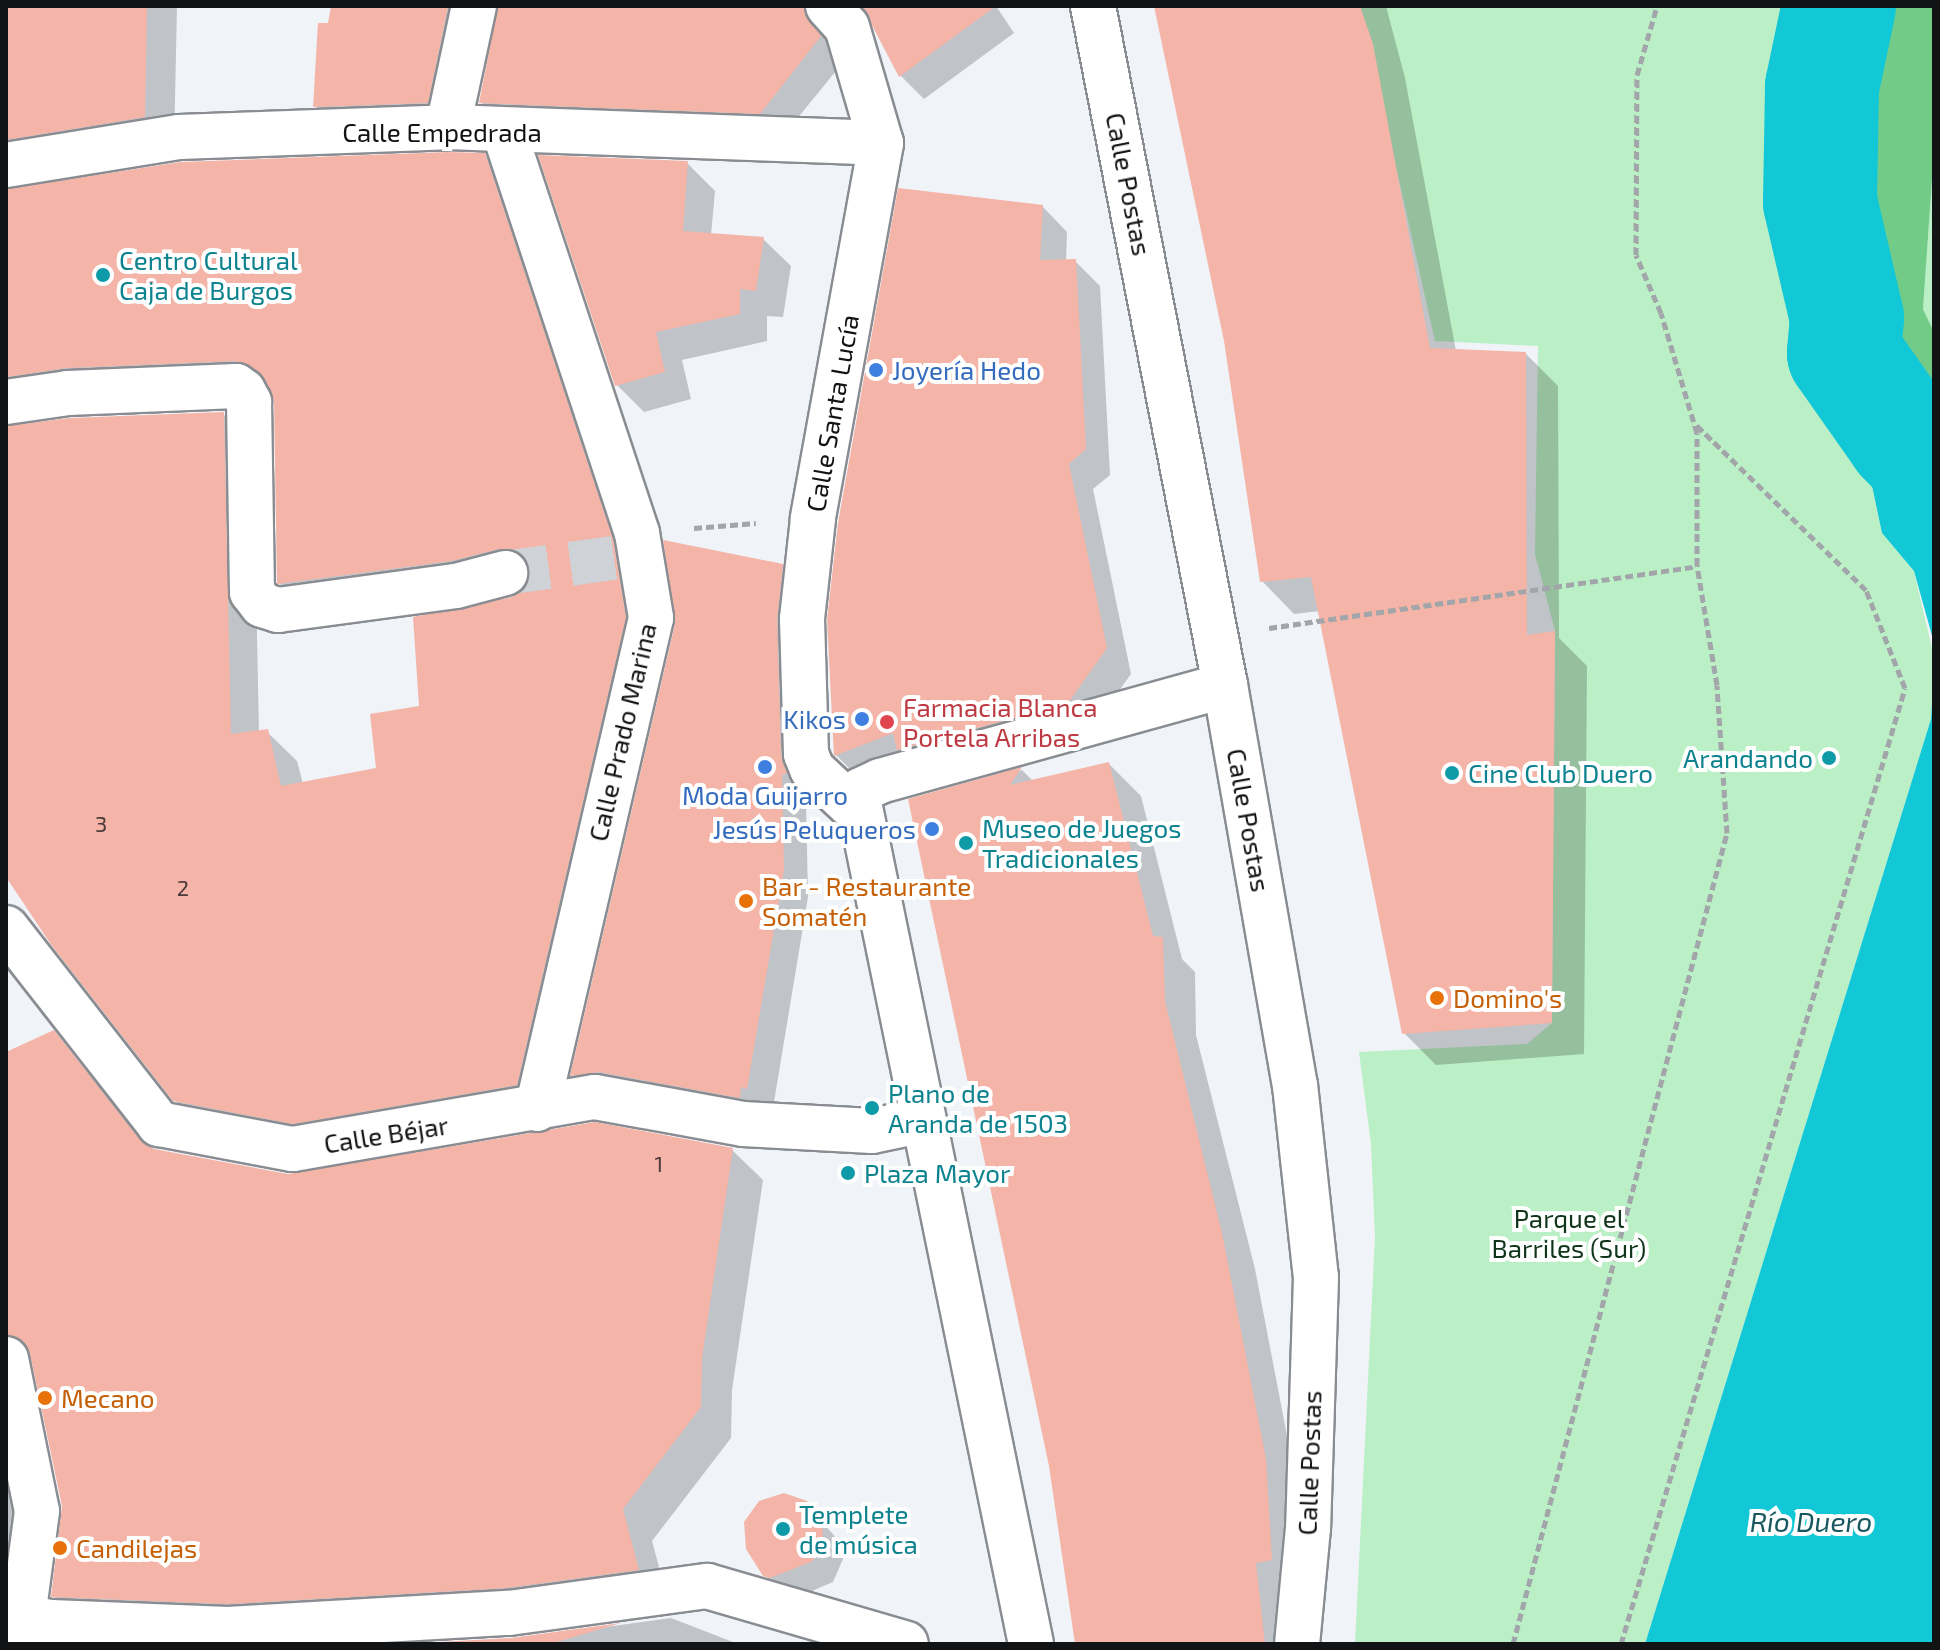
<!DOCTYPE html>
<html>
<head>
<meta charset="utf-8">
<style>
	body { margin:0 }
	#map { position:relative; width:1940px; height:1650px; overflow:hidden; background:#f0f4f9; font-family:"Exo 2",sans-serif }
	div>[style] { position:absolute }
	.green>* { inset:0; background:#bbefc5 }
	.forest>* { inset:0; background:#73cb88 }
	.water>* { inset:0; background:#12c8d7 }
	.shadow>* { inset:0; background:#0003 }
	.river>* { height:114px; margin:-57px; padding:0 57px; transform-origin:57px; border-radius:57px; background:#12c8d7 }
	.building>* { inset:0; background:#f4b4a7 }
	.pedestrian-tunnel>* { height:44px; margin-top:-22px; transform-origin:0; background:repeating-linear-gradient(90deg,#cfd2d7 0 44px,transparent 0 66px) }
	.path>* { height:5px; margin-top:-2.5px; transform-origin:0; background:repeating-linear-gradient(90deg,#a2a5a9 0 8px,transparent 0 12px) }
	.roads { filter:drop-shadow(2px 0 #898d92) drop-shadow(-2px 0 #898d92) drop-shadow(0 2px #898d92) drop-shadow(0 -2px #898d92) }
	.pedestrian>* { height:44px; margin:-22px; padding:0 22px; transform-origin:22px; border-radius:22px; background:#fff }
	.tertiary>* { height:44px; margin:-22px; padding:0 22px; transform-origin:22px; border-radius:22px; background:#fff }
	.dots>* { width:22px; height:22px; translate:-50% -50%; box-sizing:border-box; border:4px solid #fff; border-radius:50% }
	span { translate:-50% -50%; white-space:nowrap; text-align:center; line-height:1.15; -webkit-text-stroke:8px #fff; paint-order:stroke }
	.number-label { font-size:22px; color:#4a3b3a }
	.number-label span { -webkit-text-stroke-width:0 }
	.street-label { font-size:26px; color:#121315 }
	.culture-label { font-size:26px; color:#0d838f }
	.left { translate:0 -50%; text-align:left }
	.right { translate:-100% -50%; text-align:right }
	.shop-label { font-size:26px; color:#366cbe }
	.health-label { font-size:26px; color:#be3a42 }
	.food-label { font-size:26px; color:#c56008 }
	.park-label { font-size:26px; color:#10351b }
	.water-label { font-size:28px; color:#18585f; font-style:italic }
	.frame { position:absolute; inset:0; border:8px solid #121315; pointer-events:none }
</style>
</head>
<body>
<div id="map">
	<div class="green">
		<i style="clip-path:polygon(1360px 6px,1839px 6px,1828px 62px,1822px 152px,1828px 237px,1844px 353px,1882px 533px,1914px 571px,1934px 657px,1931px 719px,1645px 1644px,1355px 1644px,1375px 1237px,1371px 1144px,1359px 1052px,1527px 1044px,1552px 1023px,1555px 631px,1535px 554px,1538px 346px,1435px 341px)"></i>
		<i style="clip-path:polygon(1934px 151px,1934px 332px,1923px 309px)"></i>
	</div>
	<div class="forest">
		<i style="clip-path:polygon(1839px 6px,1934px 6px,1934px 151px,1923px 309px,1934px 332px,1934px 450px,1874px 359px,1844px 353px,1847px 318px,1820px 202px,1822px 87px)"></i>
	</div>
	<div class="water">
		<i style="clip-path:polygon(1844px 353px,1874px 359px,1934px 450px,1934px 643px,1914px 571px,1882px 533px)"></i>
		<i style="clip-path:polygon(1934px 668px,1934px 1644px,1645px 1644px,1931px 719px)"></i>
	</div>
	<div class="shadow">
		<i style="clip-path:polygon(evenodd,6px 6px,177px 6px,174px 146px,12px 186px,13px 191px,484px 155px,514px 185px,642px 570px,546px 1114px,324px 1152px,205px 1130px,174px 1100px,6px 877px,6px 6px,266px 390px,276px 401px,279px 583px,309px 612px,482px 590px,534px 577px,421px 707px,378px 770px,303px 784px,297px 761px,267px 732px,259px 732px,253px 443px,223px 414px,13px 428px,12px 422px,266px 390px)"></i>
		<i style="clip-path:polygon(334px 6px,489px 6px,451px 125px,338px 130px,315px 106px)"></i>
		<i style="clip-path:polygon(499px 6px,844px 6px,844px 61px,783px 136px,504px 126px,481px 102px)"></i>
		<i style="clip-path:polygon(852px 6px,996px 6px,1014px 33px,924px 99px,901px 76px,868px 11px)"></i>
		<i style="clip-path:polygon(1157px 6px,1386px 6px,1405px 78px,1456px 351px,1526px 354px,1558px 386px,1559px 638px,1587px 666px,1584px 1054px,1436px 1065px,1404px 1033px,1320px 611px,1294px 614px,1262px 581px,1226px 341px)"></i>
		<i style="clip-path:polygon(687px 163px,715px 191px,711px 235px,763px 239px,791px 266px,783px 317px,767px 316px,767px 341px,682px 360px,691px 399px,644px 412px,616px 384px)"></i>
		<i style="clip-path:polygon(1042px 206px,1067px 232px,1066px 261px,1075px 261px,1100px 286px,1110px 475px,1093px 489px,1131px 674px,1093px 727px,860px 779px,835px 754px)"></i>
		<i style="clip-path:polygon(782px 566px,808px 592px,806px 782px,811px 799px,806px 801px,808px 897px,772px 1114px,598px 1101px,573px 1075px)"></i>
		<i style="clip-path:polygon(1109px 764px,1141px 796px,1182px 959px,1195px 972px,1196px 1035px,1255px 1269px,1298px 1493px,1294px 1644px,1095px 1644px,1051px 1465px,910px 801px,1022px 770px,1033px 781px)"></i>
		<i style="clip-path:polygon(53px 1032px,152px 1149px,288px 1176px,732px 1150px,763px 1180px,732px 1390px,731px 1438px,652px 1541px,668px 1600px,84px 1626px,53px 1596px,64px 1506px,34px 1364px,19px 1371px,40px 1556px,6px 1571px,6px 1054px)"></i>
		<i style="clip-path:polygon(806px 1503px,843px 1546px,843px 1559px,833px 1582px,793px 1599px,765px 1575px,745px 1535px,746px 1523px)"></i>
		<i style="clip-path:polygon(671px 1618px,738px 1644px,440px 1644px,511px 1640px)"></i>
	</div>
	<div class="river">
		<i style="left:1839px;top:6px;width:83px;rotate:101.9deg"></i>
		<i style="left:1822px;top:87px;width:115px;rotate:91deg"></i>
		<i style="left:1820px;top:202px;width:119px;rotate:76.9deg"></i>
		<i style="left:1847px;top:318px;width:35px;rotate:95deg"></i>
		<i style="left:1844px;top:353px;width:103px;rotate:54.9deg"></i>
		<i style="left:1903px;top:437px;width:45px;rotate:45.9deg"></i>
	</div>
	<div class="building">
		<i style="clip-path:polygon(6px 6px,147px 6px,145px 117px,6px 140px)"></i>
		<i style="clip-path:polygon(331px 6px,448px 6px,428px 103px,313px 107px,318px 23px,328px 23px)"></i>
		<i style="clip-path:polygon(498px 6px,804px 6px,821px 36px,760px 114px,479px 103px)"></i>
		<i style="clip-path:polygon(862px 6px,996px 6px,899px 77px)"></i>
		<i style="clip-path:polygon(1154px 6px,1360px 6px,1373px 44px,1430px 348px,1526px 352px,1527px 635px,1555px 631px,1552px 1023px,1402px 1034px,1311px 577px,1260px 582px,1224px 341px)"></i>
		<i style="clip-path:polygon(448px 152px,485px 153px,613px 539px,626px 617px,517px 1085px,293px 1124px,173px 1101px,52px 946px,6px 877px,6px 426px,70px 418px,224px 412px,231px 734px,268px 729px,281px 786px,376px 768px,370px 714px,419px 706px,413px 617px,512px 597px,529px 580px,529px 567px,522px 555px,499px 549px,451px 561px,277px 584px,274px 402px,258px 371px,235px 361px,67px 368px,6px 377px,6px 189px,181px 162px)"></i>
		<i style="clip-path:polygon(538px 155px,688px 161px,683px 231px,764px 237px,756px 291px,740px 289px,740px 314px,656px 332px,665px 372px,615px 386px)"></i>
		<i style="clip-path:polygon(898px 188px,1043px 205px,1040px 260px,1076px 259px,1086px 449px,1069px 464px,1107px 648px,1068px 703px,897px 750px,893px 733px,834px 756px,827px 620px,838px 523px)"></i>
		<i style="clip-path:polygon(663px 540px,783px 564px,777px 620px,781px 755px,787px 773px,782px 775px,784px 870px,747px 1089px,741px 1087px,740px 1098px,599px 1072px,570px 1076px,675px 624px)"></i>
		<i style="clip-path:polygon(1109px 762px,1153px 936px,1163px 937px,1165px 1001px,1222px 1233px,1266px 1459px,1272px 1560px,1256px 1563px,1265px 1644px,1075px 1644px,1049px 1466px,908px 799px,1022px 767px,1010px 785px)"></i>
		<i style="clip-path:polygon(54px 1030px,140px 1140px,154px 1149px,288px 1174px,595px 1122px,733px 1148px,702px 1358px,701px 1407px,623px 1509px,639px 1570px,507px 1588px,228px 1604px,51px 1597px,62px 1506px,30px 1354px,24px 1342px,6px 1335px,6px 1052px)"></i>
		<i style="clip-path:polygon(784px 1493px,807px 1501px,822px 1523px,823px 1537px,813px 1561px,770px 1578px,763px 1576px,746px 1549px,744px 1522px,759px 1501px)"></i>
		<i style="clip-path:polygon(621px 1623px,550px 1644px,404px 1644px,511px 1638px)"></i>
	</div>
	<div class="pedestrian-tunnel">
		<i style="left:505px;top:573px;width:116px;rotate:-7.9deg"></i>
	</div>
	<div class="path">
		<i style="left:694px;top:528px;width:62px;rotate:-4.6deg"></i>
		<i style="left:1269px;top:628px;width:432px;rotate:-8.2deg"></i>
		<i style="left:1513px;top:1644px;width:839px;rotate:-75.22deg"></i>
		<i style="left:1727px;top:833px;width:148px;rotate:-93.9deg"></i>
		<i style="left:1717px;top:685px;width:121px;rotate:-99.5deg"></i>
		<i style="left:1697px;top:566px;width:133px;rotate:-90deg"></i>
		<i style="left:1697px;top:433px;width:125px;rotate:-106.7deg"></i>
		<i style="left:1661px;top:313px;width:63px;rotate:-113.3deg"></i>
		<i style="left:1636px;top:255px;width:180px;rotate:-89.7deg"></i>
		<i style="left:1637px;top:75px;width:72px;rotate:-73.8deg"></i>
		<i style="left:1621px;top:1644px;width:997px;rotate:-73.45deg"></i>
		<i style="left:1905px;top:688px;width:105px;rotate:-111.7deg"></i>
		<i style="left:1866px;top:590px;width:240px;rotate:-135.8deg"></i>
	</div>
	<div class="roads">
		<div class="pedestrian">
			<i style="left:828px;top:6px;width:28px;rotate:48deg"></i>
			<i style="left:847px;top:27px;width:121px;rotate:73.7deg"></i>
			<i style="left:881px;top:143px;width:382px;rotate:100.3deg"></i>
			<i style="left:813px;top:519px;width:101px;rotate:96.3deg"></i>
			<i style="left:802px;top:619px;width:135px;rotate:88.3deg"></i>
			<i style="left:806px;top:754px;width:16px;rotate:68deg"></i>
			<i style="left:812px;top:769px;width:64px;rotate:43.1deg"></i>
			<i style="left:448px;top:127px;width:124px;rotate:-77.9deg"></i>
			<i style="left:504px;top:131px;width:423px;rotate:71.7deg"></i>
			<i style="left:637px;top:533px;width:86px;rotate:80.6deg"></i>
			<i style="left:651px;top:618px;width:504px;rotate:103.07deg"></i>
			<i style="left:6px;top:165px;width:175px;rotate:-9.2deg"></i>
			<i style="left:179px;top:137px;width:269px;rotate:-2.1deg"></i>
			<i style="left:448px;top:127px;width:433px;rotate:2.1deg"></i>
			<i style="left:6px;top:402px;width:63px;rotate:-8.3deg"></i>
			<i style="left:68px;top:393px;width:168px;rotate:-2.4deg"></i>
			<i style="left:236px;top:386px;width:9px;rotate:36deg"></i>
			<i style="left:243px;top:391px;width:13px;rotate:61deg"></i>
			<i style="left:249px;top:402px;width:190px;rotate:89.1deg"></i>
			<i style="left:252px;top:592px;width:16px;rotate:52deg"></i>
			<i style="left:262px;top:605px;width:17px;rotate:17deg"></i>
			<i style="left:278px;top:610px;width:180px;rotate:-7.7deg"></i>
			<i style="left:456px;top:586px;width:51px;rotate:-14.9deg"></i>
			<i style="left:6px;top:928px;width:249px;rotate:52deg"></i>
			<i style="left:159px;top:1124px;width:136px;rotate:10.6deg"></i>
			<i style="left:293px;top:1149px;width:306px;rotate:-9.8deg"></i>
			<i style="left:595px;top:1097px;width:150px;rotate:10.3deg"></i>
			<i style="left:743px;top:1124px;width:129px;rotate:3.1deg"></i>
			<i style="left:872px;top:1131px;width:49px;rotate:-11.8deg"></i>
			<i style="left:6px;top:1359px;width:155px;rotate:78.5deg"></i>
			<i style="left:37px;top:1511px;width:108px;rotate:97.5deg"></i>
			<i style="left:23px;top:1618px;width:28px;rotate:71deg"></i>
			<i style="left:6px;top:1614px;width:46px;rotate:10.1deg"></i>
			<i style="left:51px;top:1622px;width:177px;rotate:2.3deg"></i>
			<i style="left:228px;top:1629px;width:281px;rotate:-3.3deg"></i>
			<i style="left:509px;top:1613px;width:200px;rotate:-7.8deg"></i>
			<i style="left:707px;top:1586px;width:207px;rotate:16.2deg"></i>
			<i style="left:1031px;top:1644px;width:859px;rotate:-101.55deg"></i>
			<i style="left:859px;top:802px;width:12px;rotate:-81deg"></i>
			<i style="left:861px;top:790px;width:21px;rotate:-25deg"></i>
			<i style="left:880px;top:781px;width:358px;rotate:-15.5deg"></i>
		</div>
		<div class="tertiary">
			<i style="left:1093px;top:6px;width:692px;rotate:79deg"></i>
			<i style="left:1225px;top:685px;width:406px;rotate:80.1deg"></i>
			<i style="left:1295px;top:1085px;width:193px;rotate:83.8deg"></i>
			<i style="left:1316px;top:1277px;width:251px;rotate:91.8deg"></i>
			<i style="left:1308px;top:1528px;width:117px;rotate:95.4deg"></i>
		</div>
	</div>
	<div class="dots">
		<i style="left:103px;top:275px;background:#0f9aa8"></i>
		<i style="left:876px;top:370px;background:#3f7fe0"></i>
		<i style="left:862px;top:719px;background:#3f7fe0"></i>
		<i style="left:887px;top:722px;background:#e0444e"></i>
		<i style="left:1829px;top:758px;background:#0f9aa8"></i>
		<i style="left:765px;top:767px;background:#3f7fe0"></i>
		<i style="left:1452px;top:773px;background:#0f9aa8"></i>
		<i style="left:932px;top:829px;background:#3f7fe0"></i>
		<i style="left:966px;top:843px;background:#0f9aa8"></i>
		<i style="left:746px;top:901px;background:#e8710a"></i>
		<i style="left:1437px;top:998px;background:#e8710a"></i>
		<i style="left:872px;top:1108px;background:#0f9aa8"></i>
		<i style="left:848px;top:1173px;background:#0f9aa8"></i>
		<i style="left:45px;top:1398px;background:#e8710a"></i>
		<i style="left:783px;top:1529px;background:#0f9aa8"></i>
		<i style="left:60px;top:1548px;background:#e8710a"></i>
	</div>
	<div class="number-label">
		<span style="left:101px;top:824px">3</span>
		<span style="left:183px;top:888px">2</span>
		<span style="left:659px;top:1164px">1</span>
	</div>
	<div class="street-label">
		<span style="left:442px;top:132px">Calle Empedrada</span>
		<span style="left:1129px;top:184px;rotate:79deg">Calle Postas</span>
		<span style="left:832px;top:413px;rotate:-80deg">Calle Santa Lucía</span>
		<span style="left:622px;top:732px;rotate:-77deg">Calle Prado Marina</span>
		<span style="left:1249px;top:820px;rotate:80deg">Calle Postas</span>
		<span style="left:386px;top:1134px;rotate:-9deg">Calle Béjar</span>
		<span style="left:1309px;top:1463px;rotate:-88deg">Calle Postas</span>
	</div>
	<div class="culture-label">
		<span class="left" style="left:119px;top:275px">Centro Cultural<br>Caja de Burgos</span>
		<span class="right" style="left:1813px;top:758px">Arandando</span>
		<span class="left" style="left:1468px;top:773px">Cine Club Duero</span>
		<span class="left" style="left:982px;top:843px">Museo de Juegos<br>Tradicionales</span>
		<span class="left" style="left:888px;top:1108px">Plano de<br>Aranda de 1503</span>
		<span class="left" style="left:864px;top:1173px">Plaza Mayor</span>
		<span class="left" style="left:799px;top:1529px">Templete<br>de música</span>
	</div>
	<div class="shop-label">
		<span class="left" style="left:892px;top:370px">Joyería Hedo</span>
		<span class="right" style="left:846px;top:719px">Kikos</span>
		<span style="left:765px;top:795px">Moda Guijarro</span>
		<span class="right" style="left:916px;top:829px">Jesús Peluqueros</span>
	</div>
	<div class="health-label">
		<span class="left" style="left:903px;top:722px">Farmacia Blanca<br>Portela Arribas</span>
	</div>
	<div class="food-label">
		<span class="left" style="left:762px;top:901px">Bar - Restaurante<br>Somatén</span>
		<span class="left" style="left:1453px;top:998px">Domino's</span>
		<span class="left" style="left:61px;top:1398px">Mecano</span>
		<span class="left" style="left:76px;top:1548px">Candilejas</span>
	</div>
	<div class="park-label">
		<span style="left:1569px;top:1233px">Parque el<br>Barriles (Sur)</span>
	</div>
	<div class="water-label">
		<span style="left:1811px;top:1521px">Río Duero</span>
	</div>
	<div class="frame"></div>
</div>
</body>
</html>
